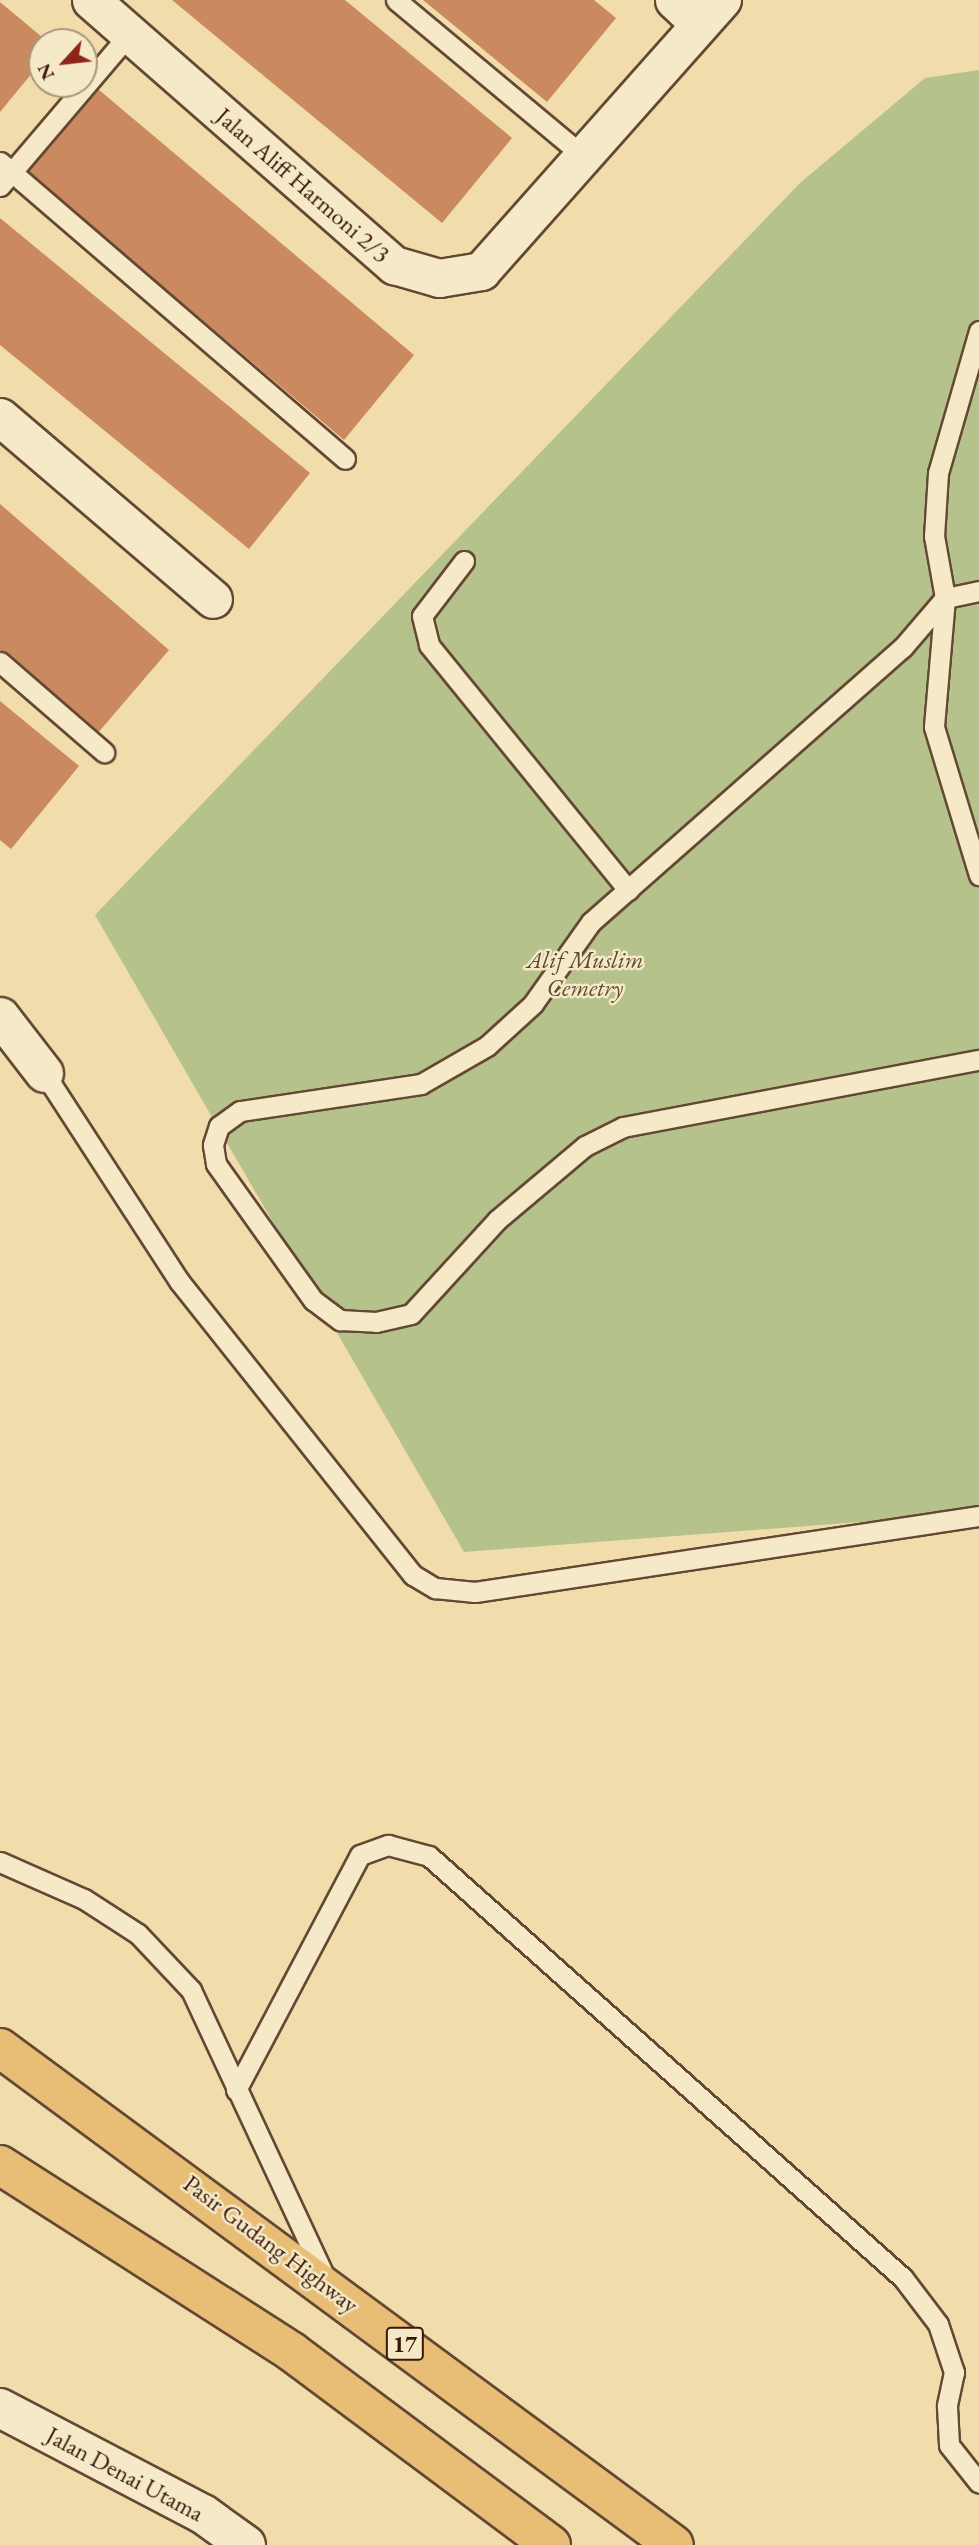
<!DOCTYPE html>
<html>
<head>
<meta charset="utf-8">
<style>
	body { margin:0 }
	#map { position:relative; width:979px; height:2545px; overflow:hidden; background:#f1ddab; font-family:"EB Garamond",serif }
	div>[style] { position:absolute }
	.green>* { inset:0; background:#b6c28c }
	.building>* { inset:0; background:#cb8960 }
	.roads { filter:drop-shadow(2px 0 #644834) drop-shadow(-2px 0 #644834) drop-shadow(0 2px #644834) drop-shadow(0 -2px #644834) }
	.lane>* { height:19px; margin:-9.5px; padding:0 9.5px; transform-origin:9.5px; border-radius:9.5px; background:#f6e9c8 }
	.street>* { height:37px; margin:-18.5px; padding:0 18.5px; transform-origin:18.5px; border-radius:18.5px; background:#f6e9c8 }
	.secondary>* { height:38px; margin:-19px; padding:0 19px; transform-origin:19px; border-radius:19px; background:#f6e9c8 }
	.highway>* { height:38px; margin:-19px; padding:0 19px; transform-origin:19px; border-radius:19px; background:#e8be76 }
	span { translate:-50% -50%; white-space:nowrap; text-align:center; line-height:1.15; -webkit-text-stroke:5px #f6e9c8; paint-order:stroke }
	.shield-label span { padding:2px 5px; background:#f6e9c8; border:2px solid; border-radius:5px; -webkit-text-stroke-width:0 }
	.shield-label { font-size:23px; color:#35170c; font-weight:700 }
	.street-label { font-size:24px; color:#35170c }
	.park-label { font-size:24px; color:#5c4a32; font-style:italic }
	.north { position:absolute; left:28px; top:28px; width:70px; height:70px; box-sizing:border-box; background:#f6e9c8; border:2px solid #a9957d; border-radius:50%; rotate:243deg; font-size:19px; font-weight:700; line-height:28px; text-align:center; color:#35170c }
	.north::after { content:''; display:block; margin:auto; width:24px; height:32px; background:#8f2418; clip-path:polygon(50% 0,100% 100%,50% 72%,0 100%) }
</style>
</head>
<body>
<div id="map">
	<div class="green">
		<i style="clip-path:polygon(979px 70px,979px 1513px,464px 1552px,95px 915px,800px 183px,925px 78px)"></i>
	</div>
	<div class="building">
		<i style="clip-path:polygon(172px 0,345px 0,512px 138px,442px 223px)"></i>
		<i style="clip-path:polygon(423px 0,594px 0,616px 18px,547px 102px)"></i>
		<i style="clip-path:polygon(0 2px,48px 42px,42px 42px,42px 61px,0 112px)"></i>
		<i style="clip-path:polygon(92px 84px,414px 355px,344px 440px,20px 166px)"></i>
		<i style="clip-path:polygon(0 218px,310px 473px,249px 549px,0 345px)"></i>
		<i style="clip-path:polygon(0 504px,169px 650px,97px 734px,0 650px)"></i>
		<i style="clip-path:polygon(0 701px,79px 766px,11px 849px,0 840px)"></i>
	</div>
	<div class="roads">
		<div class="lane">
			<i style="left:396px;top:0;width:244px;rotate:39.8deg"></i>
			<i style="left:0;top:162px;width:455px;rotate:40.7deg"></i>
			<i style="left:0;top:186px;width:201px;rotate:-49.6deg"></i>
			<i style="left:979px;top:331px;width:148px;rotate:106.1deg"></i>
			<i style="left:938px;top:473px;width:63px;rotate:93.6deg"></i>
			<i style="left:934px;top:536px;width:63px;rotate:79.9deg"></i>
			<i style="left:945px;top:598px;width:129px;rotate:94.9deg"></i>
			<i style="left:934px;top:727px;width:155px;rotate:73.1deg"></i>
			<i style="left:464px;top:561px;width:69px;rotate:127.4deg"></i>
			<i style="left:422px;top:616px;width:30px;rotate:76deg"></i>
			<i style="left:429px;top:645px;width:316px;rotate:50.9deg"></i>
			<i style="left:979px;top:591px;width:35px;rotate:168deg"></i>
			<i style="left:945px;top:598px;width:65px;rotate:130.6deg"></i>
			<i style="left:903px;top:647px;width:416px;rotate:138.6deg"></i>
			<i style="left:591px;top:922px;width:100px;rotate:125.3deg"></i>
			<i style="left:533px;top:1004px;width:62px;rotate:137.6deg"></i>
			<i style="left:487px;top:1046px;width:76px;rotate:150.1deg"></i>
			<i style="left:421px;top:1084px;width:183px;rotate:171.5deg"></i>
			<i style="left:240px;top:1111px;width:26px;rotate:144deg"></i>
			<i style="left:219px;top:1126px;width:20px;rotate:108deg"></i>
			<i style="left:213px;top:1145px;width:19px;rotate:81deg"></i>
			<i style="left:216px;top:1164px;width:167px;rotate:54.5deg"></i>
			<i style="left:313px;top:1300px;width:34px;rotate:37deg"></i>
			<i style="left:340px;top:1320px;width:36px;rotate:3deg"></i>
			<i style="left:376px;top:1322px;width:36px;rotate:-13deg"></i>
			<i style="left:411px;top:1314px;width:127px;rotate:-47.5deg"></i>
			<i style="left:497px;top:1220px;width:115px;rotate:-40.1deg"></i>
			<i style="left:585px;top:1146px;width:42px;rotate:-26.6deg"></i>
			<i style="left:623px;top:1127px;width:362px;rotate:-10.7deg"></i>
			<i style="left:0;top:662px;width:138px;rotate:40.9deg"></i>
			<i style="left:44px;top:1073px;width:248px;rotate:57deg"></i>
			<i style="left:179px;top:1281px;width:376px;rotate:51.5deg"></i>
			<i style="left:413px;top:1575px;width:26px;rotate:31deg"></i>
			<i style="left:435px;top:1588px;width:40px;rotate:5.7deg"></i>
			<i style="left:475px;top:1592px;width:510px;rotate:-8.58deg"></i>
			<i style="left:0;top:1862px;width:92px;rotate:23.8deg"></i>
			<i style="left:84px;top:1899px;width:64px;rotate:32.9deg"></i>
			<i style="left:138px;top:1934px;width:77px;rotate:46.6deg"></i>
			<i style="left:191px;top:1990px;width:321px;rotate:65deg"></i>
			<i style="left:236px;top:2090px;width:266px;rotate:-62.2deg"></i>
			<i style="left:360px;top:1855px;width:30px;rotate:-20deg"></i>
			<i style="left:388px;top:1845px;width:42px;rotate:15deg"></i>
			<i style="left:429px;top:1856px;width:635px;rotate:41.68deg"></i>
			<i style="left:903px;top:2278px;width:58px;rotate:52.7deg"></i>
			<i style="left:938px;top:2324px;width:51px;rotate:71.6deg"></i>
			<i style="left:954px;top:2372px;width:35px;rotate:102deg"></i>
			<i style="left:947px;top:2406px;width:39px;rotate:87deg"></i>
			<i style="left:949px;top:2445px;width:48px;rotate:51.7deg"></i>
		</div>
		<div class="street">
			<i style="left:91px;top:0;width:403px;rotate:41.2deg"></i>
			<i style="left:394px;top:265px;width:47px;rotate:16.1deg"></i>
			<i style="left:439px;top:278px;width:43px;rotate:-9.5deg"></i>
			<i style="left:481px;top:271px;width:363px;rotate:-48.4deg"></i>
			<i style="left:674px;top:0;width:34px;rotate:43deg"></i>
			<i style="left:0;top:417px;width:280px;rotate:40.5deg"></i>
			<i style="left:0;top:1016px;width:72px;rotate:52.3deg"></i>
		</div>
		<div class="secondary">
			<i style="left:0;top:2408px;width:229px;rotate:27.6deg"></i>
			<i style="left:203px;top:2514px;width:53px;rotate:35.8deg"></i>
		</div>
		<div class="highway">
			<i style="left:0;top:2048px;width:837px;rotate:36.4deg"></i>
			<i style="left:0;top:2165px;width:347px;rotate:32.6deg"></i>
			<i style="left:292px;top:2352px;width:323px;rotate:36.7deg"></i>
		</div>
	</div>
	<div class="shield-label">
		<span style="left:405px;top:2344px">17</span>
	</div>
	<div class="street-label">
		<span style="left:303px;top:185px;rotate:41deg">Jalan Aliff Harmoni 2/3</span>
		<span style="left:271px;top:2244px;rotate:37deg">Pasir Gudang Highway</span>
		<span style="left:125px;top:2474px;rotate:28deg">Jalan Denai Utama</span>
	</div>
	<div class="park-label">
		<span style="left:585px;top:974px">Alif Muslim<br>Cemetry</span>
	</div>
	<div class="north">N</div>
</div>
</body>
</html>
